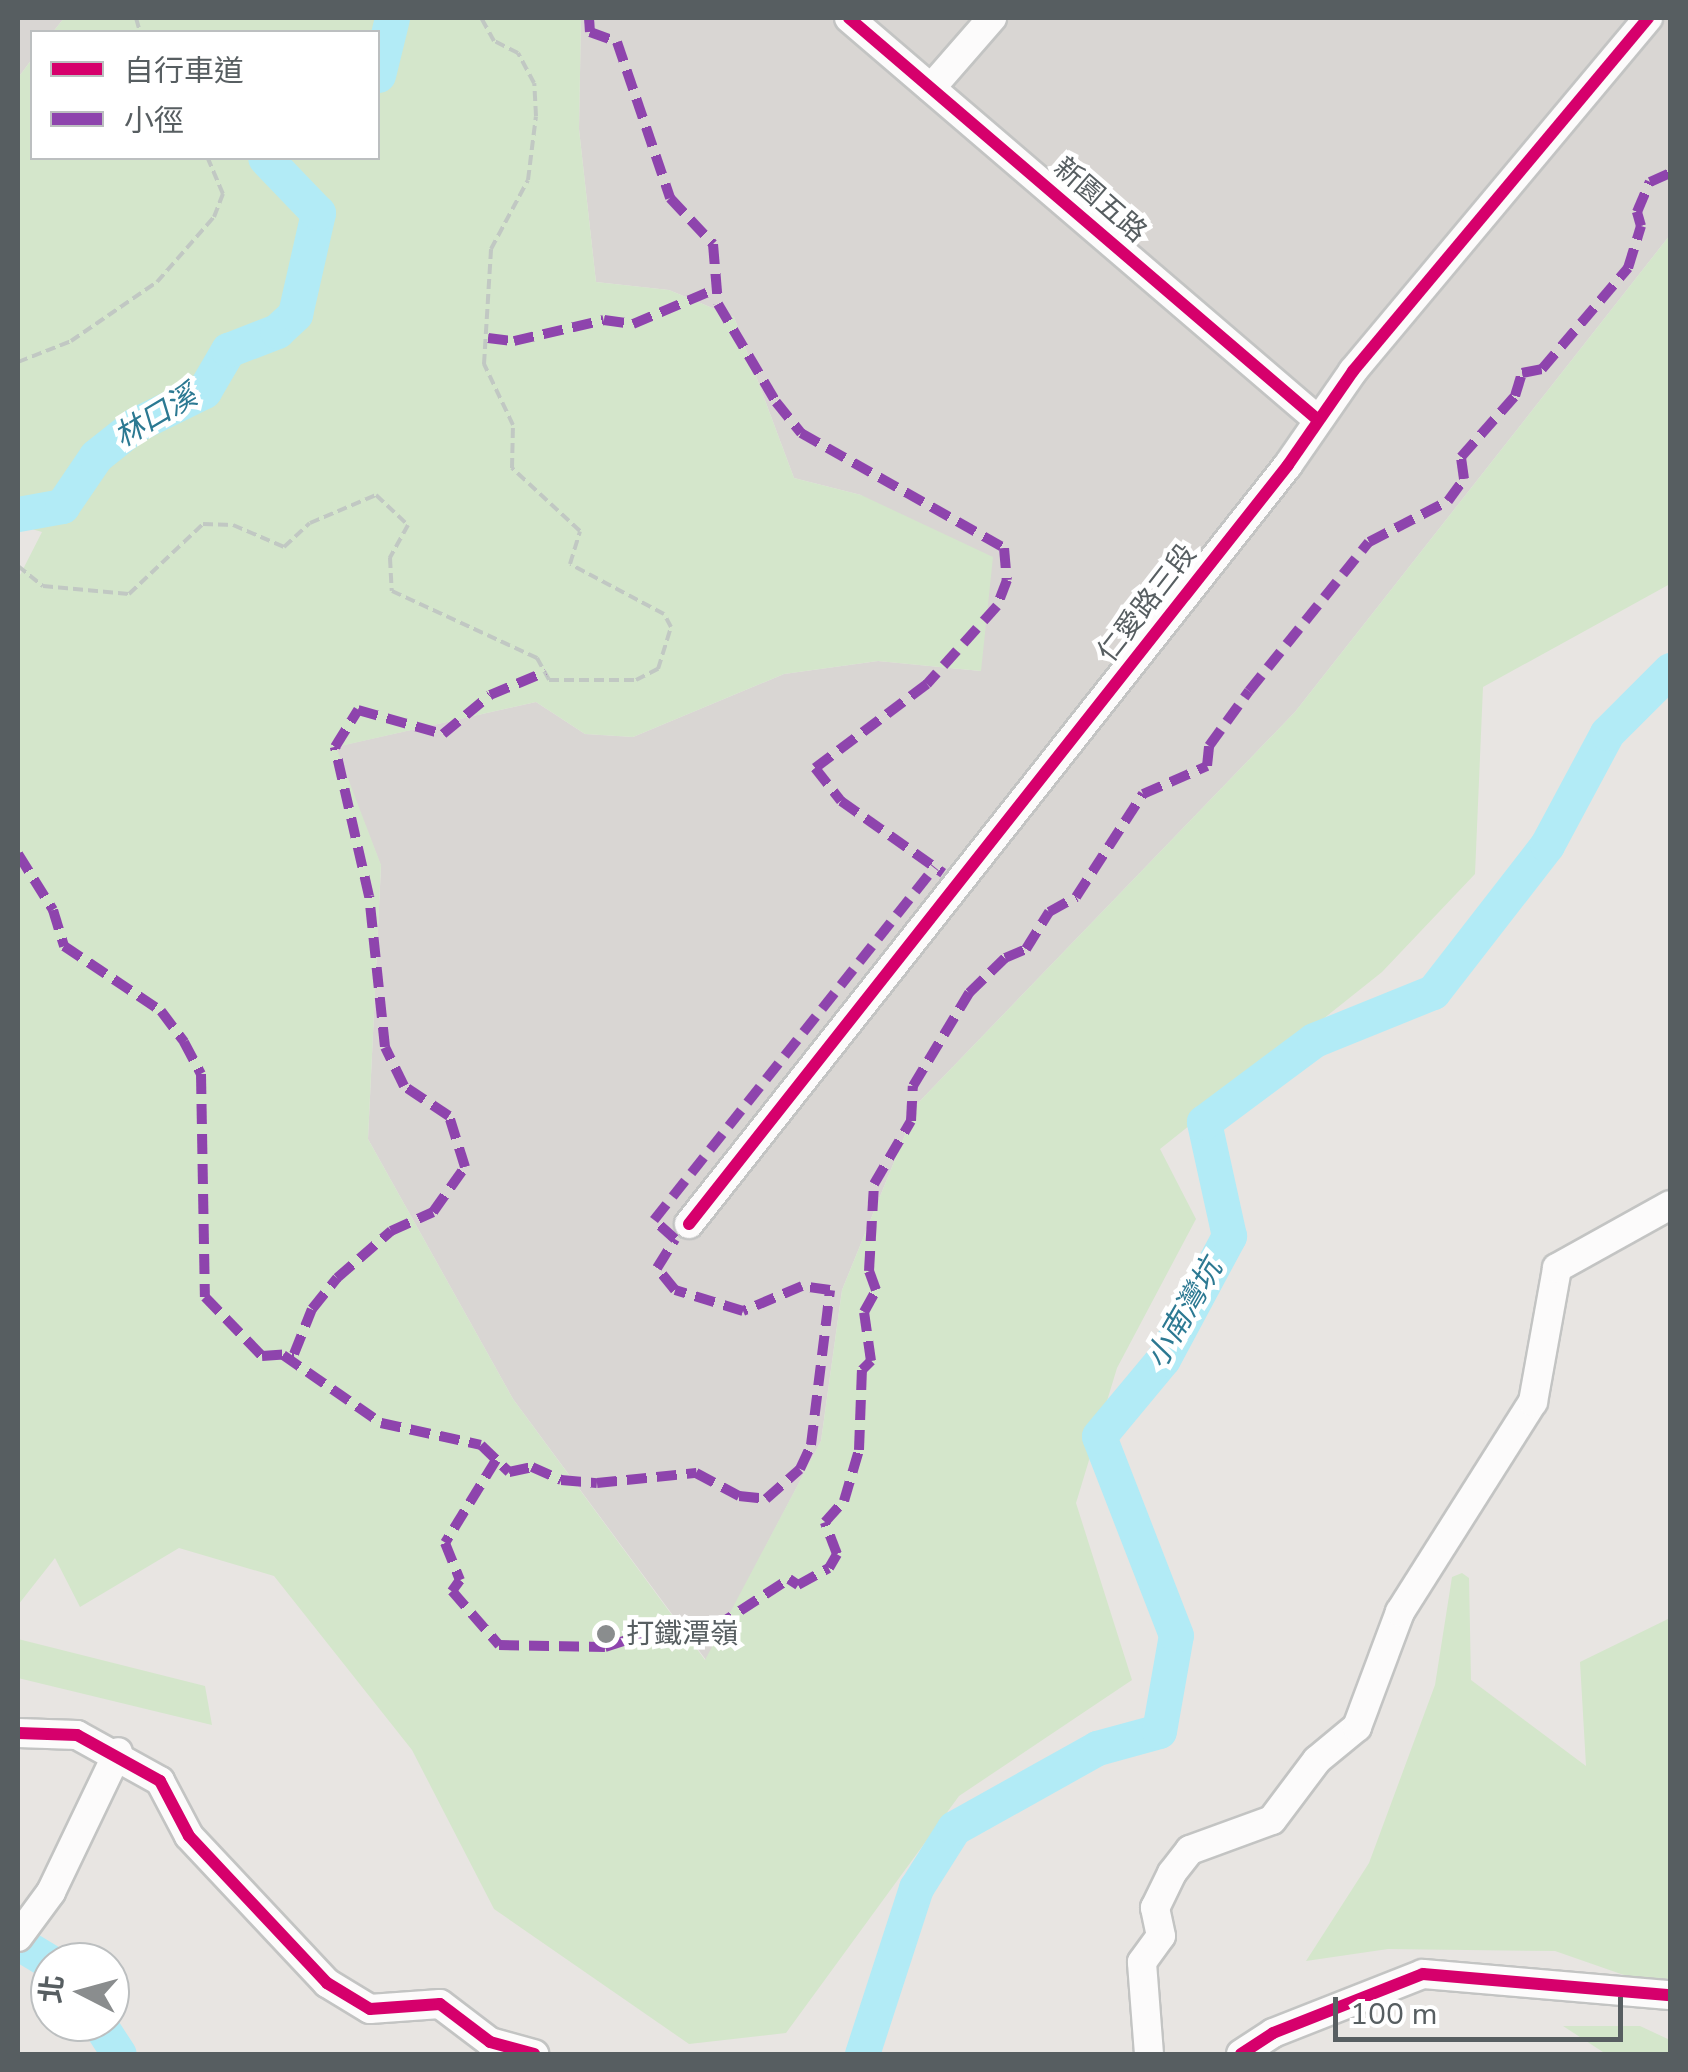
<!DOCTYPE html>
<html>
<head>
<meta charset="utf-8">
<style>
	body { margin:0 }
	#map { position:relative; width:1688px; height:2072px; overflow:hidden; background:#e8e5e2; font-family:"Nunito Sans","Noto Sans TC",sans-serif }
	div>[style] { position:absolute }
	.industrial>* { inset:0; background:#d9d6d3 }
	.green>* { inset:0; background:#d4e6cb }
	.river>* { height:35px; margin:-17.5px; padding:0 17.5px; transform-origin:17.5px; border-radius:17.5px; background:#b2ebf6 }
	.path>* { height:4px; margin-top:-2px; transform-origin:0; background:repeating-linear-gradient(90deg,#c1c8c3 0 10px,transparent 0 15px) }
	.roads { filter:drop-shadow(2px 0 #c3c4c3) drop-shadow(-2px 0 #c3c4c3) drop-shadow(0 2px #c3c4c3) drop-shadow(0 -2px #c3c4c3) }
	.minor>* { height:28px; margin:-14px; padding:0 14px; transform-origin:14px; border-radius:14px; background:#fcfbfb }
	.quiet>* { height:10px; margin-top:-5px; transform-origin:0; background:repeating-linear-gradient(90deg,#8e44ad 0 20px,transparent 0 30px) }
	.cycleway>* { height:12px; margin:-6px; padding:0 6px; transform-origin:6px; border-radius:6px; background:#d6006c }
	.dots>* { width:28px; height:28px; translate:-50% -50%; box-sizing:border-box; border:5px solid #fff; border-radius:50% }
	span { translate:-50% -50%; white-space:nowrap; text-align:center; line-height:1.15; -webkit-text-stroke:9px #fff; paint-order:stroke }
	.street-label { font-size:28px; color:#575e61 }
	.poi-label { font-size:28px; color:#575e61 }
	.left { translate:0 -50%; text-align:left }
	.water-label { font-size:30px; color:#2c7992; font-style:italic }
	.frame { position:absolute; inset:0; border:20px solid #575e61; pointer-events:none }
	.legend { position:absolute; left:30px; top:30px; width:350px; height:130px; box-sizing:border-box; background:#fff; border:2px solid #bcbfc0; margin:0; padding:12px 18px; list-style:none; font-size:30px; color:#575e61 }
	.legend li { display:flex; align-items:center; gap:20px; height:50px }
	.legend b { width:50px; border:2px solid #bcbfc0 }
	.north { position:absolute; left:30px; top:1942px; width:100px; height:100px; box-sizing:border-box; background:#fff; border:2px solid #bcbfc0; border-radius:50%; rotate:276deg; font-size:28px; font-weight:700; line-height:40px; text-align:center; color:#575e61 }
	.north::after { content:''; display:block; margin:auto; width:35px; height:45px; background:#8a8d8e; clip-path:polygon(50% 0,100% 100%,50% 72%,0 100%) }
	.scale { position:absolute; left:1333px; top:1997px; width:290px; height:45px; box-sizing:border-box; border:5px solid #575e61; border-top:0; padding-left:12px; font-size:30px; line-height:35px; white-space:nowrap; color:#575e61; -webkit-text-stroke:8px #fff; paint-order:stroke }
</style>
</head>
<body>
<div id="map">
	<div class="industrial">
		<i style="clip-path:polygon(18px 18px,64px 18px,53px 32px,32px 32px,32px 59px,18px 78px)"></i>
		<i style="clip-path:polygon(581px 18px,1670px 18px,1670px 235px,1295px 712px,918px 1103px,842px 1290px,821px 1441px,706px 1660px,513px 1399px,368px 1139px,381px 866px,335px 747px,536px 702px,585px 734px,633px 737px,784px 674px,878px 661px,981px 671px,861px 495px,794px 478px,734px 317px,669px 290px,596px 282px,579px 129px)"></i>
	</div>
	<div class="green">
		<i style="clip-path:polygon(64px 18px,581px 18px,579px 129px,596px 282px,669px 290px,734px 317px,794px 478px,861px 495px,993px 557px,981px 671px,878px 661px,784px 674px,633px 737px,585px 734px,536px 702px,336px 747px,381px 865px,368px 1139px,513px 1399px,705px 1660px,821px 1441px,842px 1290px,918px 1103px,1295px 712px,1670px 235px,1670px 584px,1483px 687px,1475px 874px,1382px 972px,1160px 1149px,1196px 1219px,1117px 1368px,1076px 1503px,1132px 1680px,959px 1796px,786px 2033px,689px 2044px,494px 1909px,412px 1750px,274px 1576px,179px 1548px,80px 1607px,55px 1558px,18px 1605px,18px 579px,42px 532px,18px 525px,18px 78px,32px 59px,32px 158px,378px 158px,378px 32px,53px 32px)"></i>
		<i style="clip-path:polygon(1462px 1573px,1469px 1578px,1471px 1680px,1586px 1766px,1580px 1662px,1670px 1618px,1670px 1981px,1644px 1982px,1555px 1951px,1388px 1949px,1306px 1961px,1369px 1863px,1435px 1685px,1452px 1577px)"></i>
		<i style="clip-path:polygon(18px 1639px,205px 1686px,212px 1725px,18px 1678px)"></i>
		<i style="clip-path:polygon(1563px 2026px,1640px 2026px,1670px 2040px,1670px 2054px,1606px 2054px)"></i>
	</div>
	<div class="river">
		<i style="left:378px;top:75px;width:59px;rotate:-76.2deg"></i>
		<i style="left:18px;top:514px;width:45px;rotate:-10.3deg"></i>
		<i style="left:62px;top:506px;width:60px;rotate:-55.8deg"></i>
		<i style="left:96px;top:456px;width:50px;rotate:-38.5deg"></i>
		<i style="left:135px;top:425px;width:77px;rotate:-26.2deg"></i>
		<i style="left:204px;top:391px;width:48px;rotate:-59.7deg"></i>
		<i style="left:228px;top:350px;width:53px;rotate:-21.2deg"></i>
		<i style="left:277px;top:331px;width:25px;rotate:-43deg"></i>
		<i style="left:295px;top:314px;width:104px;rotate:-77.2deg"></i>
		<i style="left:318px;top:213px;width:76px;rotate:-133.9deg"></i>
		<i style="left:27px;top:1948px;width:27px;rotate:31deg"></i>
		<i style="left:98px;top:2022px;width:38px;rotate:57deg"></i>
		<i style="left:862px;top:2054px;width:175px;rotate:-72deg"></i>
		<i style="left:916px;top:1888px;width:71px;rotate:-57.7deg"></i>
		<i style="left:954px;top:1828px;width:164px;rotate:-29.2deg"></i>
		<i style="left:1097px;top:1748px;width:64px;rotate:-15.3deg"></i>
		<i style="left:1159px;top:1731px;width:97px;rotate:-80deg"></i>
		<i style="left:1176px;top:1635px;width:213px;rotate:-111.2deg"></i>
		<i style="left:1099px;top:1436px;width:100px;rotate:-50.3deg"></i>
		<i style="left:1163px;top:1359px;width:140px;rotate:-61.8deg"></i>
		<i style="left:1229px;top:1236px;width:117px;rotate:-102.4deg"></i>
		<i style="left:1204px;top:1122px;width:137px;rotate:-36.7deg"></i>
		<i style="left:1314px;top:1040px;width:128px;rotate:-22deg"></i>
		<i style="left:1433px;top:992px;width:186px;rotate:-52.2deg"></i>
		<i style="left:1547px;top:845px;width:127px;rotate:-61.8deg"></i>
		<i style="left:1607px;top:733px;width:89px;rotate:-45deg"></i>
	</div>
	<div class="path">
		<i style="left:136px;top:18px;width:15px;rotate:74deg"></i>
		<i style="left:443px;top:18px;width:9px"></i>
		<i style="left:18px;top:362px;width:57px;rotate:-21.6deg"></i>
		<i style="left:71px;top:341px;width:104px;rotate:-34.5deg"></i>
		<i style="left:157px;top:282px;width:86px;rotate:-48.8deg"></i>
		<i style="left:214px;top:217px;width:25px;rotate:-69deg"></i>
		<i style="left:223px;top:194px;width:39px;rotate:-113deg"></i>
		<i style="left:18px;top:566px;width:32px;rotate:39deg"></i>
		<i style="left:43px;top:586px;width:86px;rotate:5.3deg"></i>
		<i style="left:129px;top:594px;width:102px;rotate:-43.4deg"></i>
		<i style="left:203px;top:524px;width:30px;rotate:2deg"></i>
		<i style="left:233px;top:525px;width:56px;rotate:23.3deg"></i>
		<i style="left:284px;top:547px;width:35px;rotate:-43deg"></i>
		<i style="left:310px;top:523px;width:72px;rotate:-23deg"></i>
		<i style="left:376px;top:495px;width:44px;rotate:43.2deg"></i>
		<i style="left:408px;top:525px;width:38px;rotate:119deg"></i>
		<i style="left:390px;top:558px;width:33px;rotate:87deg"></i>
		<i style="left:392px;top:591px;width:160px;rotate:24.8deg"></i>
		<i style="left:537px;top:658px;width:25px;rotate:61deg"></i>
		<i style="left:549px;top:680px;width:87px"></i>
		<i style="left:636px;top:680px;width:25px;rotate:-27deg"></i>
		<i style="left:658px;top:669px;width:44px;rotate:-72.8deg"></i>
		<i style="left:671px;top:627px;width:15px;rotate:-118deg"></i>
		<i style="left:664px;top:614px;width:106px;rotate:-152deg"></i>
		<i style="left:570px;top:564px;width:34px;rotate:-73deg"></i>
		<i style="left:580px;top:531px;width:93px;rotate:-137.2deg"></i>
		<i style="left:512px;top:468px;width:43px;rotate:-88.7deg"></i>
		<i style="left:513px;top:425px;width:68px;rotate:-115.4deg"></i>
		<i style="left:484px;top:364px;width:115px;rotate:-86.5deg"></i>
		<i style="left:491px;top:249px;width:78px;rotate:-61.8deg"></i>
		<i style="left:528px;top:180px;width:64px;rotate:-82.9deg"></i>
		<i style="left:536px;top:116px;width:33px;rotate:-93deg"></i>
		<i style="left:534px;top:83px;width:34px;rotate:-118deg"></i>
		<i style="left:518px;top:53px;width:27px;rotate:-153deg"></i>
		<i style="left:494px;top:41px;width:26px;rotate:-119deg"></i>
	</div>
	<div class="roads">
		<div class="minor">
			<i style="left:849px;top:18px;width:618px;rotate:40.6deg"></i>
			<i style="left:931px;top:88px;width:93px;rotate:-48.9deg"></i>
			<i style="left:689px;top:1224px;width:967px;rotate:-51.72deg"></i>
			<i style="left:1288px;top:465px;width:114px;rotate:-55.3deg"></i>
			<i style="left:1353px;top:371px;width:460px;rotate:-50.1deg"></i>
			<i style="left:18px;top:1733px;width:59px;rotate:1.9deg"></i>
			<i style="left:77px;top:1735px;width:95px;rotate:29deg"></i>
			<i style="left:160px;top:1781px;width:62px;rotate:62.2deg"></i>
			<i style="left:189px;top:1836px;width:202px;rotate:46.8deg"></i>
			<i style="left:327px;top:1983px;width:50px;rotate:31.2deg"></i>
			<i style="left:370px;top:2009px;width:70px;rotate:-4.1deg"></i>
			<i style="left:440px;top:2004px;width:63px;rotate:37.2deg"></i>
			<i style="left:490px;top:2042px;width:46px;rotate:15.3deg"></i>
			<i style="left:18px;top:1937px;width:56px;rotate:-53.7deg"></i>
			<i style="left:51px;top:1892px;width:155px;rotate:-64.4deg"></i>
			<i style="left:1149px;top:2054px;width:92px;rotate:-94.4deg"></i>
			<i style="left:1142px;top:1962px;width:32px;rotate:-54deg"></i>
			<i style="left:1161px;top:1936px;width:29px;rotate:-102deg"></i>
			<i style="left:1155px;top:1908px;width:39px;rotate:-64deg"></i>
			<i style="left:1172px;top:1873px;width:29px;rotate:-52deg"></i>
			<i style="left:1190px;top:1850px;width:87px;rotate:-20.1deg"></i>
			<i style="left:1272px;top:1820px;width:75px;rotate:-53.1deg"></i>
			<i style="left:1317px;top:1760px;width:52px;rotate:-39.5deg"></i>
			<i style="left:1357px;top:1727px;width:123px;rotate:-69.5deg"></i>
			<i style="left:1400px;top:1612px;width:249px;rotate:-57.7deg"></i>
			<i style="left:1533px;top:1402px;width:136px;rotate:-79.8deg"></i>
			<i style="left:1557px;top:1268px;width:129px;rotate:-29.1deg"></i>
			<i style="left:1241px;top:2054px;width:38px;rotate:-33deg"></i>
			<i style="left:1273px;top:2033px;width:161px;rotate:-21.5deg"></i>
			<i style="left:1423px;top:1974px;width:248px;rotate:4.9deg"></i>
		</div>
	</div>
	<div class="quiet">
		<i style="left:589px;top:18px;width:14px;rotate:86deg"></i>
		<i style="left:590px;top:32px;width:29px;rotate:20deg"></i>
		<i style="left:617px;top:42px;width:165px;rotate:71.2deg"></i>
		<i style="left:670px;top:198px;width:63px;rotate:46.9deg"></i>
		<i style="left:713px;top:244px;width:60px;rotate:85.2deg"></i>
		<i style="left:718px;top:304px;width:114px;rotate:59.4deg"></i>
		<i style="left:776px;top:402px;width:40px;rotate:51deg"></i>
		<i style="left:801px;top:433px;width:233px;rotate:29.5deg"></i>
		<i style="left:1004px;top:548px;width:32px;rotate:85deg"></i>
		<i style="left:1007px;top:580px;width:28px;rotate:111deg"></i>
		<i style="left:997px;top:606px;width:105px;rotate:131.9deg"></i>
		<i style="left:927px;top:684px;width:140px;rotate:143.1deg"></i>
		<i style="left:815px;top:768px;width:42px;rotate:51.8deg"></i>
		<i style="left:841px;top:801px;width:125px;rotate:35.2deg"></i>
		<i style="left:488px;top:338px;width:26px;rotate:7deg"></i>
		<i style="left:514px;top:341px;width:92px;rotate:-13.1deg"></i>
		<i style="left:604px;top:320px;width:29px;rotate:8deg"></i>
		<i style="left:633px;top:324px;width:87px;rotate:-23deg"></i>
		<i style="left:18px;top:854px;width:66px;rotate:58deg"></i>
		<i style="left:53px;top:910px;width:38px;rotate:73deg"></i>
		<i style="left:64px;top:946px;width:117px;rotate:33.8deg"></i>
		<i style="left:161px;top:1011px;width:39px;rotate:53deg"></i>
		<i style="left:184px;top:1042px;width:36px;rotate:62deg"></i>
		<i style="left:201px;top:1074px;width:223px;rotate:89deg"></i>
		<i style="left:205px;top:1297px;width:82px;rotate:46deg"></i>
		<i style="left:262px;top:1356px;width:32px;rotate:-4deg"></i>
		<i style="left:294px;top:1354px;width:48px;rotate:-68.2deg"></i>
		<i style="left:312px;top:1309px;width:40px;rotate:-51deg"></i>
		<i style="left:337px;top:1278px;width:72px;rotate:-41deg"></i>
		<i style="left:391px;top:1231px;width:46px;rotate:-24.3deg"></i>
		<i style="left:433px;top:1212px;width:55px;rotate:-54.6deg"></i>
		<i style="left:465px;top:1167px;width:53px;rotate:-107.4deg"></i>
		<i style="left:449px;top:1116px;width:54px;rotate:-146.3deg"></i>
		<i style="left:404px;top:1086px;width:43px;rotate:-116deg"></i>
		<i style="left:385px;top:1047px;width:152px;rotate:-96deg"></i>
		<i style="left:369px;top:896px;width:153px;rotate:-102.9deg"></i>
		<i style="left:335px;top:747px;width:44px;rotate:-58.1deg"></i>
		<i style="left:358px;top:710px;width:88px;rotate:15.8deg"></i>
		<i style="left:443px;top:734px;width:61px;rotate:-39.7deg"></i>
		<i style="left:490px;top:695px;width:60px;rotate:-22.7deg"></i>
		<i style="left:283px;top:1355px;width:119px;rotate:34.8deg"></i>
		<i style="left:381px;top:1423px;width:102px;rotate:12.4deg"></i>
		<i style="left:481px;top:1445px;width:39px;rotate:44deg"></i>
		<i style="left:509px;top:1472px;width:24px;rotate:-12deg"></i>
		<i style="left:532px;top:1467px;width:32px;rotate:24deg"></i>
		<i style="left:561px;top:1480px;width:36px;rotate:5deg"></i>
		<i style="left:597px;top:1483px;width:100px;rotate:-5.8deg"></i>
		<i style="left:696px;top:1473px;width:49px;rotate:28.1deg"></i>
		<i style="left:739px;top:1496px;width:27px;rotate:6deg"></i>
		<i style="left:766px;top:1499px;width:45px;rotate:-41.4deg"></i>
		<i style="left:800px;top:1469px;width:26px;rotate:-65deg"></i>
		<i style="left:811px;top:1445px;width:156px;rotate:-83deg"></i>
		<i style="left:830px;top:1290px;width:28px;rotate:-172deg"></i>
		<i style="left:802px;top:1286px;width:64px;rotate:157deg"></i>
		<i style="left:743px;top:1311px;width:71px;rotate:-162.8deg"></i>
		<i style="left:675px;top:1290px;width:28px;rotate:-129deg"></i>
		<i style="left:657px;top:1268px;width:34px;rotate:-58deg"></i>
		<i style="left:675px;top:1239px;width:28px;rotate:-138deg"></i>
		<i style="left:654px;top:1220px;width:451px;rotate:-51.5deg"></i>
		<i style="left:496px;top:1460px;width:97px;rotate:121.6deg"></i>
		<i style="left:445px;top:1543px;width:40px;rotate:68deg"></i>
		<i style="left:460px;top:1580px;width:14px;rotate:126deg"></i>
		<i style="left:452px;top:1591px;width:72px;rotate:49deg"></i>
		<i style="left:499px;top:1645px;width:106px;rotate:1.1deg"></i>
		<i style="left:605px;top:1647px;width:65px;rotate:-17.9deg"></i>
		<i style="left:667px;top:1627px;width:48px"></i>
		<i style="left:715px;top:1627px;width:88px;rotate:-33deg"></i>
		<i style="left:789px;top:1579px;width:11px;rotate:34deg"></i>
		<i style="left:798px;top:1585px;width:35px;rotate:-29deg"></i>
		<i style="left:829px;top:1568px;width:16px;rotate:-60deg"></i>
		<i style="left:837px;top:1554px;width:34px;rotate:-111deg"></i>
		<i style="left:825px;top:1522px;width:28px;rotate:-48deg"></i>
		<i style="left:844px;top:1501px;width:53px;rotate:-73.6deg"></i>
		<i style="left:859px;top:1450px;width:80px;rotate:-87.9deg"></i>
		<i style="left:862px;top:1370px;width:13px;rotate:-45deg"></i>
		<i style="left:871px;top:1361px;width:49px;rotate:-98.1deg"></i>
		<i style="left:864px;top:1312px;width:25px;rotate:-61deg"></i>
		<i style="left:876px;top:1290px;width:20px;rotate:-110deg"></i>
		<i style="left:869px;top:1271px;width:87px;rotate:-86.7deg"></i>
		<i style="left:874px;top:1184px;width:73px;rotate:-59.6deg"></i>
		<i style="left:911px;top:1121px;width:35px;rotate:-87deg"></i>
		<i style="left:913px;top:1086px;width:109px;rotate:-58.9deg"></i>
		<i style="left:969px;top:993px;width:50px;rotate:-44.2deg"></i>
		<i style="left:1005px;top:958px;width:23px;rotate:-23deg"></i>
		<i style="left:1026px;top:949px;width:44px;rotate:-58.1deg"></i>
		<i style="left:1049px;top:912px;width:31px;rotate:-29deg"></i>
		<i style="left:1076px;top:897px;width:123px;rotate:-57deg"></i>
		<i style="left:1143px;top:794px;width:70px;rotate:-23.6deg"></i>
		<i style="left:1207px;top:766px;width:20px;rotate:-84deg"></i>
		<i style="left:1209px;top:746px;width:68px;rotate:-54deg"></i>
		<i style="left:1249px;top:691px;width:191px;rotate:-51.2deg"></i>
		<i style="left:1369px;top:542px;width:89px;rotate:-27.4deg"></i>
		<i style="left:1448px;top:501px;width:27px;rotate:-54deg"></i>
		<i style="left:1464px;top:479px;width:22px;rotate:-98deg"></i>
		<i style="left:1461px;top:457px;width:81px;rotate:-48.5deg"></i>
		<i style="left:1515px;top:396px;width:24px;rotate:-73deg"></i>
		<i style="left:1522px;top:373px;width:20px;rotate:-11deg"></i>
		<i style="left:1542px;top:369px;width:133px;rotate:-49.6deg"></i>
		<i style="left:1628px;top:268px;width:44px;rotate:-72.8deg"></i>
		<i style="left:1641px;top:226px;width:15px;rotate:-106deg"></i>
		<i style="left:1637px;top:212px;width:33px;rotate:-67deg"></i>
		<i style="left:1650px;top:182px;width:22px;rotate:-24deg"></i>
	</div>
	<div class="cycleway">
		<i style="left:849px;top:18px;width:618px;rotate:40.6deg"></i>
		<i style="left:689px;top:1224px;width:967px;rotate:-51.72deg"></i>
		<i style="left:1288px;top:465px;width:114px;rotate:-55.3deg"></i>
		<i style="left:1353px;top:371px;width:460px;rotate:-50.1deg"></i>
		<i style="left:18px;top:1733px;width:59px;rotate:1.9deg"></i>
		<i style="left:77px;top:1735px;width:95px;rotate:29deg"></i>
		<i style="left:160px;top:1781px;width:62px;rotate:62.2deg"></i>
		<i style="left:189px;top:1836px;width:202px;rotate:46.8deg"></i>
		<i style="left:327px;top:1983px;width:50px;rotate:31.2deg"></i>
		<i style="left:370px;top:2009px;width:70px;rotate:-4.1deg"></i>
		<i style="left:440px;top:2004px;width:63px;rotate:37.2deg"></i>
		<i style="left:490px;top:2042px;width:46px;rotate:15.3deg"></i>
		<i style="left:1241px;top:2054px;width:38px;rotate:-33deg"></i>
		<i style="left:1273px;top:2033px;width:161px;rotate:-21.5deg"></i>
		<i style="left:1423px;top:1974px;width:248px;rotate:4.9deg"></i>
	</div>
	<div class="dots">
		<i style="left:606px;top:1634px;background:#8a8d8e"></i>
	</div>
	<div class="street-label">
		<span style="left:1100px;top:200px;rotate:41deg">新園五路</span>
		<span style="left:1147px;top:603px;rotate:-52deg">仁愛路三段</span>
	</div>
	<div class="poi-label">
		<span class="left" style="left:626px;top:1634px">打鐵潭嶺</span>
	</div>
	<div class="water-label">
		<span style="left:156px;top:417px;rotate:-31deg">林口溪</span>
		<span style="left:1185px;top:1314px;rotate:-60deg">小南灣坑</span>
	</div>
	<div class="frame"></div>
	<ul class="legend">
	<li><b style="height:12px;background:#d6006c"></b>自行車道</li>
	<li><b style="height:12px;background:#8e44ad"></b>小徑</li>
	</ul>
	<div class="north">北</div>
	<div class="scale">100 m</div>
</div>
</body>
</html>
